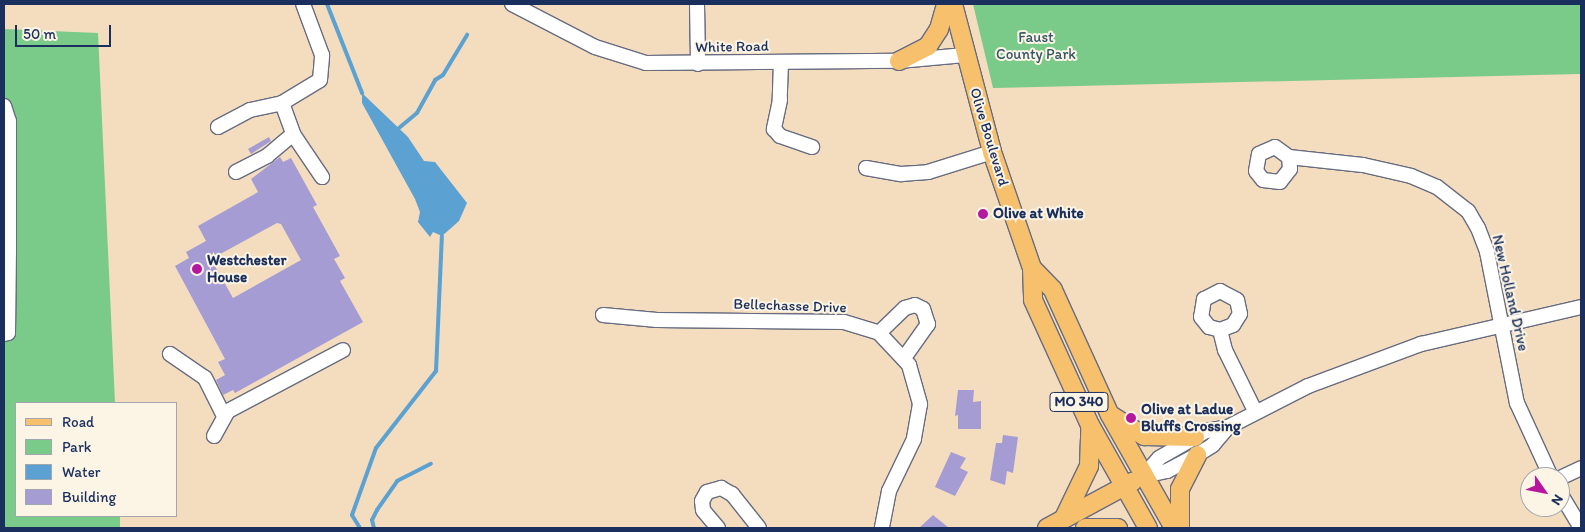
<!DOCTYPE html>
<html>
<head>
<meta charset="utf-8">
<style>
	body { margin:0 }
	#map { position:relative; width:1585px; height:532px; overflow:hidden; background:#f4ddbf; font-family:Itim,sans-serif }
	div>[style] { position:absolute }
	.green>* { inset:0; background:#7aca8a }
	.water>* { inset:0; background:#5ba1d1 }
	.stream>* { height:4px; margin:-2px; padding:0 2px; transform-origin:2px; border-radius:2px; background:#5ba1d1 }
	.building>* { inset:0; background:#a59cd4 }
	.roads { filter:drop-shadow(1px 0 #676c80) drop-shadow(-1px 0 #676c80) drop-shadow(0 1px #676c80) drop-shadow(0 -1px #676c80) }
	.minor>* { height:14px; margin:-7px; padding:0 7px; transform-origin:7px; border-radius:7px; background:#fff }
	.major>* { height:18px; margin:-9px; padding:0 9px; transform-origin:9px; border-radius:9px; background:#f7c06c }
	.dots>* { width:14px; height:14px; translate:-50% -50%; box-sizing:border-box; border:2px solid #fcf5e5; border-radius:50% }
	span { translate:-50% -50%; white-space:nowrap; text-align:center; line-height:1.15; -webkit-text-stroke:4px #fcf5e5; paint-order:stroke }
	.shield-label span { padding:1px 4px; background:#fcf5e5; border:1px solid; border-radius:4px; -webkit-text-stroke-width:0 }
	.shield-label { font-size:14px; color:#1b2f5e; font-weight:700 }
	.park-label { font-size:15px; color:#335669 }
	.street-label { font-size:15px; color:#1b2f5e }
	.poi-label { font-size:15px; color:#1b2f5e; font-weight:700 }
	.left { translate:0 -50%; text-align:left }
	.frame { position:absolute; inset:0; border:5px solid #1b2f5e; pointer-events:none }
	.legend { position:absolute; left:15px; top:402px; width:162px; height:115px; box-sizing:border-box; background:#fcf5e5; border:1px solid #a2a6af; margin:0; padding:6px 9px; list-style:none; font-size:15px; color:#1b2f5e }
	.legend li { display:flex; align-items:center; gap:10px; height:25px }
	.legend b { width:25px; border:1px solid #a2a6af }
	.north { position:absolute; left:1520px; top:467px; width:50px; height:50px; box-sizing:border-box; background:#fcf5e5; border:1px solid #a2a6af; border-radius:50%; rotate:123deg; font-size:14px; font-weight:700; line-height:20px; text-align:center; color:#1b2f5e }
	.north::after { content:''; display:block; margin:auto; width:18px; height:22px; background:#b5179e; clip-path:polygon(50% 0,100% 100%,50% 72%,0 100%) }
	.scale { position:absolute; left:15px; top:25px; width:96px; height:22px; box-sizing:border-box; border:2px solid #1b2f5e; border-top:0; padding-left:6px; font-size:15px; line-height:18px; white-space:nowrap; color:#1b2f5e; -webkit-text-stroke:4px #fcf5e5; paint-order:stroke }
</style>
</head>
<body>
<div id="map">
	<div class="green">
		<i style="clip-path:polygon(973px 4px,1581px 4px,1581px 74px,993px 88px)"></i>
		<i style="clip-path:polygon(4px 29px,98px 33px,115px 403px,16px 403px,16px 516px,120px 516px,120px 528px,4px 528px)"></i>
	</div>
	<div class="water">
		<i style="clip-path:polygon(362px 93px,408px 137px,424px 161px,435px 162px,467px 203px,459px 221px,442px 236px,433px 232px,430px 237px,418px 222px,420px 212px,415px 199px,362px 103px)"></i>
	</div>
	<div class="stream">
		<i style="left:327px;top:4px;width:96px;rotate:68.5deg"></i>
		<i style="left:399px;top:128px;width:23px;rotate:-40deg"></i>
		<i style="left:417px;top:113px;width:38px;rotate:-61deg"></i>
		<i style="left:435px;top:80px;width:9px;rotate:-32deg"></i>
		<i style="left:443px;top:75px;width:47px;rotate:-59deg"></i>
		<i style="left:360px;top:528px;width:15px;rotate:-122deg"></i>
		<i style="left:352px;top:515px;width:71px;rotate:-70.3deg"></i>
		<i style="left:376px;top:448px;width:98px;rotate:-52.1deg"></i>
		<i style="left:436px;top:371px;width:135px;rotate:-87.5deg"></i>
		<i style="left:374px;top:528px;width:8px;rotate:-104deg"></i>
		<i style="left:372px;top:520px;width:11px;rotate:-63deg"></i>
		<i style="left:377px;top:510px;width:35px;rotate:-55deg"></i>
		<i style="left:397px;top:481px;width:38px;rotate:-27deg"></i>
	</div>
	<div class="building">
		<i style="clip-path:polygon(269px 137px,271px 141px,251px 154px,248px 149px)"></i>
		<i style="clip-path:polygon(evenodd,280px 157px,283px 162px,291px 158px,317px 205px,313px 207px,340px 256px,334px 259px,345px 278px,340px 281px,363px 322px,235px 393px,233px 390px,223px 395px,216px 380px,225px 375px,218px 362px,225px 359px,175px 266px,189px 258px,186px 252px,206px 241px,198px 226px,258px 192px,251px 179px,280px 157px,277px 223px,281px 224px,301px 260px,233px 298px,211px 259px,277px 223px)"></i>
		<i style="clip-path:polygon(958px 390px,974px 390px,973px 402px,981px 401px,981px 429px,958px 429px,958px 415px,955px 416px)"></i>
		<i style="clip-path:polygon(1003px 435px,1018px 437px,1013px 473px,1007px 471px,1005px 485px,990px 480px,996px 443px,1002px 443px)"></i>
		<i style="clip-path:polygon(951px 452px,966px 458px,960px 468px,968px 472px,955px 496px,935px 487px)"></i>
		<i style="clip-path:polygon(933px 515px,949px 528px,919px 528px)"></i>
	</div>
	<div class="roads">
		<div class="minor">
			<i style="left:512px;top:4px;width:93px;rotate:27.4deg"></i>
			<i style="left:595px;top:47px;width:53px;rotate:17.4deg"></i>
			<i style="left:646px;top:63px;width:253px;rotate:-0.5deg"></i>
			<i style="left:899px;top:61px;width:66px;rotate:-5.2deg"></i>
			<i style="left:697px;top:4px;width:60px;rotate:89deg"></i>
			<i style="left:781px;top:62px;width:38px;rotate:92deg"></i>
			<i style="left:780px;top:100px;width:30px;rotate:102deg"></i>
			<i style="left:774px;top:129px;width:9px;rotate:49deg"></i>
			<i style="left:780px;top:136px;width:34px;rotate:19deg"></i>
			<i style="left:282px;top:103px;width:33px;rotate:70deg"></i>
			<i style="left:293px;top:134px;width:52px;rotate:56deg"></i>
			<i style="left:4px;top:106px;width:16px;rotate:72deg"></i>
			<i style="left:9px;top:121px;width:129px;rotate:90deg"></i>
			<i style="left:9px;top:250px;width:83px;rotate:90.7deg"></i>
			<i style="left:8px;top:333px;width:4px;rotate:166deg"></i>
			<i style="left:218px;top:127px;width:36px;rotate:-28deg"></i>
			<i style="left:250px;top:110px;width:33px;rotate:-12deg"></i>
			<i style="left:282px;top:103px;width:44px;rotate:-31.2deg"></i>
			<i style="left:320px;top:80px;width:25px;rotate:-85deg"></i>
			<i style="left:322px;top:55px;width:54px;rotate:-110.4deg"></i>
			<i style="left:1289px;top:157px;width:12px;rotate:85deg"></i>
			<i style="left:1290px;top:169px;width:16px;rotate:128deg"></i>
			<i style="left:1280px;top:182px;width:17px;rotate:-173deg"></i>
			<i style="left:1263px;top:180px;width:11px;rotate:-128deg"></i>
			<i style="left:1256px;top:171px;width:17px;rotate:-80deg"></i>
			<i style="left:1259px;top:154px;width:17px;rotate:-24deg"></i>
			<i style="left:1275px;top:147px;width:17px;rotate:36deg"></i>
			<i style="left:1289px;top:157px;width:74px;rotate:6.2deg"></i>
			<i style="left:1363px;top:165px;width:49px;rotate:12.9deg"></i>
			<i style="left:1411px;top:176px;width:28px;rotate:23deg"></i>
			<i style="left:1437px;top:187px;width:39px;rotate:38deg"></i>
			<i style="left:1468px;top:211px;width:20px;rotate:60deg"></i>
			<i style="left:1478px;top:228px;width:26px;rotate:69deg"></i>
			<i style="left:1487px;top:252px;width:154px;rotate:78.8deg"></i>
			<i style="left:1517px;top:403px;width:81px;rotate:65.3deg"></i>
			<i style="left:866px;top:168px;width:36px;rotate:10deg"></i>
			<i style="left:901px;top:174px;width:27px;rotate:-4deg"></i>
			<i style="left:928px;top:172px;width:67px;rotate:-17.4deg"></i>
			<i style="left:236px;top:172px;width:35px;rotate:-27deg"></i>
			<i style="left:267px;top:156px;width:34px;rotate:-40deg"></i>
			<i style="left:603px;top:315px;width:54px;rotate:5.3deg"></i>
			<i style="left:657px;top:320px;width:187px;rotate:0.6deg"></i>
			<i style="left:844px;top:322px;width:37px;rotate:17deg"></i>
			<i style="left:879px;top:333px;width:44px;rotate:46.8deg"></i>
			<i style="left:909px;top:365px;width:41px;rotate:74.2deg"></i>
			<i style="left:920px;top:404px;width:36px;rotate:100deg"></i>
			<i style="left:914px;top:439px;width:58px;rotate:115.7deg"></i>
			<i style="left:889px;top:491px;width:38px;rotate:101deg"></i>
			<i style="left:1220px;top:330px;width:14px;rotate:-21deg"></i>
			<i style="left:1233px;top:325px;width:13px;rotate:-58deg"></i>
			<i style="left:1240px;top:314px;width:14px;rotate:-102deg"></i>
			<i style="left:1237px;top:300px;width:19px;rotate:-152deg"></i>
			<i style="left:1220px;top:291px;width:18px;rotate:153deg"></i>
			<i style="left:1204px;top:299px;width:18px;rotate:99deg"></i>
			<i style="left:1201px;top:317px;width:13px;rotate:51deg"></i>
			<i style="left:1209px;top:327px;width:11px;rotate:15deg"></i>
			<i style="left:1220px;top:330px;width:21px;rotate:76deg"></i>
			<i style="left:1225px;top:350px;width:68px;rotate:63.8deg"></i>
			<i style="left:879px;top:333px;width:36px;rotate:-44deg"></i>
			<i style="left:905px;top:308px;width:10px;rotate:-17deg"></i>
			<i style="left:915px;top:305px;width:9px;rotate:27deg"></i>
			<i style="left:923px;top:309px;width:16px;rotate:72deg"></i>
			<i style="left:928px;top:324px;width:42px;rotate:125.2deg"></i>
			<i style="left:170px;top:354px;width:42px;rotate:34.4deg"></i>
			<i style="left:205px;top:378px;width:42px;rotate:63.4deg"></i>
			<i style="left:1228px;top:427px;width:23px;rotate:130deg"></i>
			<i style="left:1213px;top:445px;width:19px;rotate:148deg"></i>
			<i style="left:1197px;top:455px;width:34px;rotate:152deg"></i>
			<i style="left:1167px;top:471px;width:25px;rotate:168deg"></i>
			<i style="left:1143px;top:476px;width:24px;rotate:-48deg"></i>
			<i style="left:1159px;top:458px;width:54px;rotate:-29.9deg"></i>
			<i style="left:1206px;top:431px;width:22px;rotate:-10deg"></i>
			<i style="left:1228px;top:427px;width:90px;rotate:-27.1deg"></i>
			<i style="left:1308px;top:386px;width:121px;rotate:-20.4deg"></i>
			<i style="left:1421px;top:344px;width:164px;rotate:-13deg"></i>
			<i style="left:214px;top:436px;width:29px;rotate:-61deg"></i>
			<i style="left:228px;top:411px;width:130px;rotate:-27.9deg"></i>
			<i style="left:1560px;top:478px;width:23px;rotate:-25deg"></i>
			<i style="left:1560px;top:493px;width:41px;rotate:59deg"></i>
			<i style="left:718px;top:528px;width:23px;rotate:-130deg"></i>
			<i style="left:703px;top:510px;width:9px;rotate:-96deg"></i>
			<i style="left:702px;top:501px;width:10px;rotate:-61deg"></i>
			<i style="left:707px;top:492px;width:15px;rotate:-16deg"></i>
			<i style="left:721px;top:488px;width:13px;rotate:29deg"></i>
			<i style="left:732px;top:494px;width:43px;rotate:51.5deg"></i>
		</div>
		<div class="major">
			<i style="left:953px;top:4px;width:153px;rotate:75.2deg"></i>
			<i style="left:992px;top:152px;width:123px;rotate:71deg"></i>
			<i style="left:1032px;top:268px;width:32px;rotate:88deg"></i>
			<i style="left:1033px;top:300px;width:137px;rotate:65.5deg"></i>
			<i style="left:1090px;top:425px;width:118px;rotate:60.6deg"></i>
			<i style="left:899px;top:61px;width:33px;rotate:-27deg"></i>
			<i style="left:928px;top:46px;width:20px;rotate:-57deg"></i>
			<i style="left:939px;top:29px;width:26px;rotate:-74deg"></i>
			<i style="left:1032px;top:268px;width:30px;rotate:46deg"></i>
			<i style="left:1053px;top:290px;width:137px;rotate:65.5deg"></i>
			<i style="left:1110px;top:415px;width:130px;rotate:60.5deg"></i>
			<i style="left:1112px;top:416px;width:38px;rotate:32deg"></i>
			<i style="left:1144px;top:436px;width:51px;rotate:1.1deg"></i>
			<i style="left:1064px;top:518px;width:58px;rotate:-64.3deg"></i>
			<i style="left:1089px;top:466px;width:38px;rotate:-88deg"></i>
			<i style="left:1047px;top:528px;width:97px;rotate:-28.4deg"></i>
			<i style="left:1085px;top:528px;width:33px"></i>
			<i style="left:1180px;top:528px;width:39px;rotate:-90deg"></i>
			<i style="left:1180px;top:489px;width:38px;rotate:-63deg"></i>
		</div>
	</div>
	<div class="dots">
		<i style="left:983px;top:214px;background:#b5179e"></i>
		<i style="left:197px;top:269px;background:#b5179e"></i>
		<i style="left:1131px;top:418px;background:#b5179e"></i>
	</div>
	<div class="shield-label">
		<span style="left:1079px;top:402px">MO 340</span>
	</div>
	<div class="park-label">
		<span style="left:1036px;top:46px">Faust<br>County Park</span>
	</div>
	<div class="street-label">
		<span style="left:732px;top:47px;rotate:-1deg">White Road</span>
		<span style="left:989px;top:137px;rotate:73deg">Olive Boulevard</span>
		<span style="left:1510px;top:293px;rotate:77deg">New Holland Drive</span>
		<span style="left:790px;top:306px;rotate:2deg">Bellechasse Drive</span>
	</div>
	<div class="poi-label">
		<span class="left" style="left:993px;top:214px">Olive at White</span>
		<span class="left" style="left:207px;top:269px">Westchester<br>House</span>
		<span class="left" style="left:1141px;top:418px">Olive at Ladue<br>Bluffs Crossing</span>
	</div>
	<div class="frame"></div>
	<ul class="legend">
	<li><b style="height:6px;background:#f7c06c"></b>Road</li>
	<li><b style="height:14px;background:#7aca8a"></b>Park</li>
	<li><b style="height:14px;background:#5ba1d1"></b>Water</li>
	<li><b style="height:14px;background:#a59cd4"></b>Building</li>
	</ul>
	<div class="north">N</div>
	<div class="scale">50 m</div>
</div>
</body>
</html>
